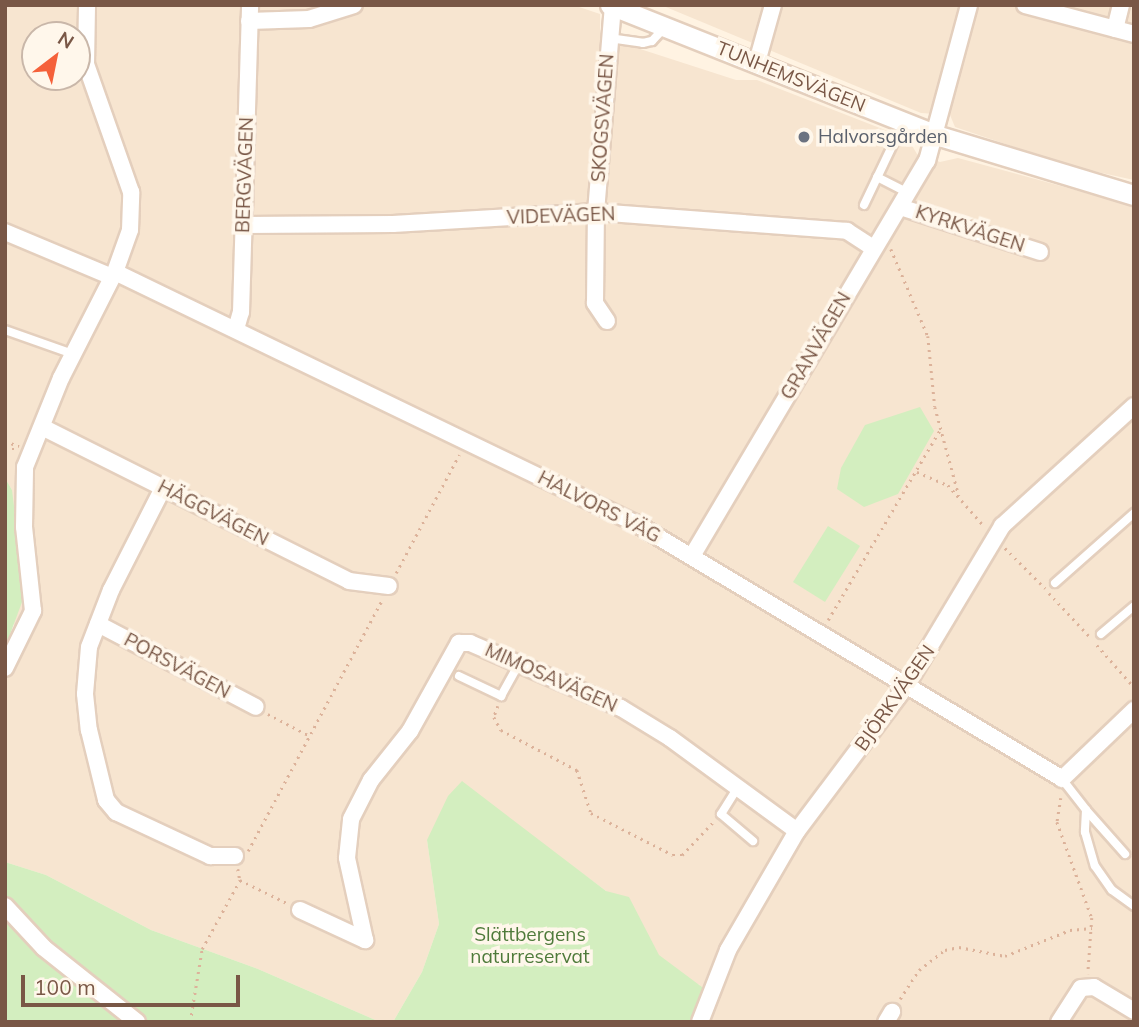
<!DOCTYPE html>
<html>
<head>
<meta charset="utf-8">
<style>
	body { margin:0 }
	#map { position:relative; width:1139px; height:1027px; overflow:hidden; background:#fff3e2; font-family:Mulish,sans-serif }
	div>[style] { position:absolute }
	.residential>* { inset:0; background:#f7e5d0 }
	.green>* { inset:0; background:#d3eebf }
	.path>* { height:2.5px; margin-top:-1.25px; transform-origin:0; background:repeating-linear-gradient(90deg,#dcb29a 0 2px,transparent 0 7px) }
	.roads { filter:drop-shadow(2px 0 #e4cfbd) drop-shadow(-2px 0 #e4cfbd) drop-shadow(0 2px #e4cfbd) drop-shadow(0 -2px #e4cfbd) }
	.service>* { height:8px; margin:-4px; padding:0 4px; transform-origin:4px; border-radius:4px; background:#fff }
	.minor>* { height:16px; margin:-8px; padding:0 8px; transform-origin:8px; border-radius:8px; background:#fff }
	.tertiary>* { height:19px; margin:-9.5px; padding:0 9.5px; transform-origin:9.5px; border-radius:9.5px; background:#fff }
	.dots>* { width:19px; height:19px; translate:-50% -50%; box-sizing:border-box; border:4px solid #fff7eb; border-radius:50% }
	span { translate:-50% -50%; white-space:nowrap; text-align:center; line-height:1.15; -webkit-text-stroke:7px #fff7eb; paint-order:stroke }
	.street-label { font-size:19px; color:#795746 }
	.worship-label { font-size:19px; color:#5b616d }
	.left { translate:0 -50%; text-align:left }
	.park-label { font-size:19px; color:#4e7a3a }
	.frame { position:absolute; inset:0; border:7px solid #795746; pointer-events:none }
	.north { position:absolute; left:21px; top:21px; width:70px; height:70px; box-sizing:border-box; background:#fff7eb; border:2px solid #c9b7a9; border-radius:50%; rotate:32deg; font-size:19px; font-weight:700; line-height:28px; text-align:center; color:#795746 }
	.north::after { content:''; display:block; margin:auto; width:24px; height:32px; background:#f5613a; clip-path:polygon(50% 0,100% 100%,50% 72%,0 100%) }
	.scale { position:absolute; left:21px; top:975px; width:219px; height:32px; box-sizing:border-box; border:4px solid #795746; border-top:0; padding-left:9px; font-size:21px; line-height:24px; white-space:nowrap; color:#795746; -webkit-text-stroke:5px #fff7eb; paint-order:stroke }
</style>
</head>
<body>
<div id="map">
	<div class="residential">
		<i style="clip-path:polygon(evenodd,5px 5px,573px 5px,600px 14px,600px 36px,736px 80px,757px 80px,908px 139px,917px 154px,940px 162px,958px 158px,1134px 206px,1134px 1022px,691px 1022px,700px 985px,656px 969px,625px 905px,552px 851px,427px 840px,439px 924px,422px 972px,393px 1022px,380px 1022px,258px 969px,151px 930px,46px 875px,5px 862px,5px 648px,14px 633px,12px 490px,5px 478px,5px 5px,35px 35px,77px 35px,77px 77px,35px 77px,35px 35px)"></i>
		<i style="clip-path:polygon(661px 5px,1134px 5px,1134px 180px,1070px 166px,955px 127px,950px 115px,921px 113px)"></i>
	</div>
	<div class="green">
		<i style="clip-path:polygon(920px 407px,934px 431px,898px 494px,864px 507px,837px 489px,841px 468px,865px 425px)"></i>
		<i style="clip-path:polygon(5px 478px,12px 490px,25px 594px,5px 648px)"></i>
		<i style="clip-path:polygon(828px 526px,860px 546px,825px 602px,793px 582px)"></i>
		<i style="clip-path:polygon(462px 781px,606px 891px,629px 897px,659px 955px,706px 990px,691px 1022px,393px 1022px,422px 972px,439px 924px,427px 840px,448px 796px)"></i>
		<i style="clip-path:polygon(5px 862px,46px 875px,151px 930px,258px 969px,380px 1022px,5px 1022px)"></i>
	</div>
	<div class="path">
		<i style="left:891px;top:249px;width:95px;rotate:67deg"></i>
		<i style="left:928px;top:336px;width:71px;rotate:84.4deg"></i>
		<i style="left:935px;top:407px;width:92px;rotate:74.9deg"></i>
		<i style="left:5px;top:441px;width:15px;rotate:20deg"></i>
		<i style="left:5px;top:449px;width:10px"></i>
		<i style="left:917px;top:472px;width:34px;rotate:23deg"></i>
		<i style="left:948px;top:485px;width:55px;rotate:48.7deg"></i>
		<i style="left:1005px;top:548px;width:57px;rotate:45deg"></i>
		<i style="left:396px;top:573px;width:134px;rotate:-61.9deg"></i>
		<i style="left:1049px;top:593px;width:60px;rotate:47deg"></i>
		<i style="left:828px;top:620px;width:221px;rotate:-59.5deg"></i>
		<i style="left:1097px;top:645px;width:56px;rotate:48.6deg"></i>
		<i style="left:498px;top:706px;width:12px;rotate:110deg"></i>
		<i style="left:494px;top:717px;width:15px;rotate:62deg"></i>
		<i style="left:501px;top:730px;width:86px;rotate:27.8deg"></i>
		<i style="left:577px;top:770px;width:45px;rotate:72deg"></i>
		<i style="left:591px;top:813px;width:92px;rotate:27.1deg"></i>
		<i style="left:673px;top:855px;width:9px"></i>
		<i style="left:682px;top:855px;width:47px;rotate:-46.7deg"></i>
		<i style="left:268px;top:714px;width:47px;rotate:27.6deg"></i>
		<i style="left:1061px;top:798px;width:24px;rotate:99deg"></i>
		<i style="left:1057px;top:822px;width:102px;rotate:70deg"></i>
		<i style="left:1092px;top:918px;width:56px;rotate:94.1deg"></i>
		<i style="left:248px;top:851px;width:285px;rotate:-61.9deg"></i>
		<i style="left:238px;top:869px;width:11px;rotate:80deg"></i>
		<i style="left:240px;top:880px;width:52px;rotate:26.1deg"></i>
		<i style="left:900px;top:999px;width:35px;rotate:-57deg"></i>
		<i style="left:919px;top:970px;width:33px;rotate:-38deg"></i>
		<i style="left:945px;top:950px;width:14px;rotate:-12deg"></i>
		<i style="left:959px;top:947px;width:47px;rotate:11.1deg"></i>
		<i style="left:1005px;top:956px;width:70px;rotate:-21.8deg"></i>
		<i style="left:1070px;top:930px;width:22px;rotate:-5deg"></i>
		<i style="left:190px;top:1022px;width:74px;rotate:-80.7deg"></i>
		<i style="left:202px;top:949px;width:79px;rotate:-61.2deg"></i>
	</div>
	<div class="roads">
		<div class="service">
			<i style="left:609px;top:38px;width:34px;rotate:8deg"></i>
			<i style="left:643px;top:43px;width:9px;rotate:-13deg"></i>
			<i style="left:652px;top:41px;width:16px;rotate:-47deg"></i>
			<i style="left:877px;top:177px;width:35px;rotate:27deg"></i>
			<i style="left:864px;top:205px;width:72px;rotate:-64.5deg"></i>
			<i style="left:5px;top:330px;width:72px;rotate:19.4deg"></i>
			<i style="left:1055px;top:583px;width:106px;rotate:-41.5deg"></i>
			<i style="left:1101px;top:634px;width:43px;rotate:-40.3deg"></i>
			<i style="left:459px;top:676px;width:47px;rotate:25.5deg"></i>
			<i style="left:501px;top:696px;width:38px;rotate:-61deg"></i>
			<i style="left:1062px;top:779px;width:39px;rotate:52deg"></i>
			<i style="left:1086px;top:810px;width:22px;rotate:93deg"></i>
			<i style="left:1085px;top:832px;width:35px;rotate:74deg"></i>
			<i style="left:1095px;top:866px;width:29px;rotate:55deg"></i>
			<i style="left:1112px;top:890px;width:27px;rotate:36deg"></i>
			<i style="left:738px;top:787px;width:32px;rotate:122deg"></i>
			<i style="left:721px;top:814px;width:42px;rotate:40.2deg"></i>
			<i style="left:1086px;top:810px;width:59px;rotate:48.4deg"></i>
		</div>
		<div class="minor">
			<i style="left:1025px;top:5px;width:113px;rotate:14.9deg"></i>
			<i style="left:249px;top:21px;width:60px;rotate:-1.9deg"></i>
			<i style="left:309px;top:19px;width:47px;rotate:-17.3deg"></i>
			<i style="left:1115px;top:29px;width:25px;rotate:-76deg"></i>
			<i style="left:757px;top:62px;width:59px;rotate:-74.3deg"></i>
			<i style="left:900px;top:207px;width:147px;rotate:17.8deg"></i>
			<i style="left:244px;top:225px;width:149px;rotate:-0.4deg"></i>
			<i style="left:393px;top:224px;width:203px;rotate:-3.4deg"></i>
			<i style="left:596px;top:212px;width:252px;rotate:4.3deg"></i>
			<i style="left:847px;top:231px;width:31px;rotate:33deg"></i>
			<i style="left:5px;top:232px;width:116px;rotate:22.8deg"></i>
			<i style="left:115px;top:272px;width:577px;rotate:25.77deg"></i>
			<i style="left:635px;top:523px;width:498px;rotate:30.9deg"></i>
			<i style="left:1062px;top:779px;width:100px;rotate:-43.8deg"></i>
			<i style="left:607px;top:321px;width:22px;rotate:-124deg"></i>
			<i style="left:595px;top:303px;width:91px;rotate:-89.4deg"></i>
			<i style="left:596px;top:212px;width:207px;rotate:-85.3deg"></i>
			<i style="left:236px;top:329px;width:18px;rotate:-74deg"></i>
			<i style="left:241px;top:312px;width:307px;rotate:-88.3deg"></i>
			<i style="left:42px;top:427px;width:343px;rotate:26.6deg"></i>
			<i style="left:349px;top:581px;width:40px;rotate:7.1deg"></i>
			<i style="left:163px;top:488px;width:114px;rotate:117deg"></i>
			<i style="left:111px;top:590px;width:61px;rotate:111.1deg"></i>
			<i style="left:89px;top:647px;width:47px;rotate:94.9deg"></i>
			<i style="left:85px;top:694px;width:36px;rotate:84deg"></i>
			<i style="left:89px;top:730px;width:72px;rotate:76.3deg"></i>
			<i style="left:106px;top:800px;width:16px;rotate:50deg"></i>
			<i style="left:116px;top:812px;width:104px;rotate:25.1deg"></i>
			<i style="left:210px;top:856px;width:25px"></i>
			<i style="left:692px;top:556px;width:460px;rotate:-59.3deg"></i>
			<i style="left:927px;top:161px;width:162px;rotate:-74.9deg"></i>
			<i style="left:98px;top:624px;width:178px;rotate:27.7deg"></i>
			<i style="left:5px;top:668px;width:64px;rotate:-63.8deg"></i>
			<i style="left:33px;top:611px;width:84px;rotate:-96.1deg"></i>
			<i style="left:24px;top:527px;width:60px;rotate:-89deg"></i>
			<i style="left:25px;top:467px;width:96px;rotate:-68deg"></i>
			<i style="left:61px;top:378px;width:119px;rotate:-63deg"></i>
			<i style="left:115px;top:272px;width:45px;rotate:-70.3deg"></i>
			<i style="left:130px;top:230px;width:38px;rotate:-88deg"></i>
			<i style="left:131px;top:192px;width:136px;rotate:-109.4deg"></i>
			<i style="left:86px;top:64px;width:59px;rotate:-89deg"></i>
			<i style="left:5px;top:906px;width:57px;rotate:47.1deg"></i>
			<i style="left:44px;top:948px;width:119px;rotate:38.5deg"></i>
			<i style="left:300px;top:910px;width:72px;rotate:24.8deg"></i>
			<i style="left:365px;top:940px;width:84px;rotate:-102.4deg"></i>
			<i style="left:347px;top:858px;width:39px;rotate:-84deg"></i>
			<i style="left:351px;top:819px;width:44px;rotate:-62.9deg"></i>
			<i style="left:371px;top:780px;width:63px;rotate:-51.5deg"></i>
			<i style="left:410px;top:731px;width:101px;rotate:-60.9deg"></i>
			<i style="left:459px;top:643px;width:11px"></i>
			<i style="left:470px;top:643px;width:164px;rotate:23.3deg"></i>
			<i style="left:621px;top:708px;width:57px;rotate:31.5deg"></i>
			<i style="left:670px;top:738px;width:157px;rotate:36.2deg"></i>
			<i style="left:700px;top:1022px;width:77px;rotate:-68.7deg"></i>
			<i style="left:728px;top:950px;width:138px;rotate:-59.9deg"></i>
			<i style="left:797px;top:831px;width:181px;rotate:-53.1deg"></i>
			<i style="left:906px;top:686px;width:187px;rotate:-59deg"></i>
			<i style="left:1002px;top:526px;width:178px;rotate:-42.3deg"></i>
			<i style="left:886px;top:1022px;width:12px;rotate:-59deg"></i>
			<i style="left:1059px;top:1022px;width:40px;rotate:-57.1deg"></i>
			<i style="left:1081px;top:988px;width:13px;rotate:-4deg"></i>
			<i style="left:1094px;top:987px;width:47px;rotate:31deg"></i>
		</div>
		<div class="tertiary">
			<i style="left:610px;top:5px;width:351px;rotate:21.7deg"></i>
			<i style="left:936px;top:135px;width:207px;rotate:16.9deg"></i>
		</div>
	</div>
	<div class="dots">
		<i style="left:804px;top:137px;background:#6b7280"></i>
	</div>
	<div class="street-label">
		<span style="left:791px;top:77px;rotate:22deg">TUNHEMSVÄGEN</span>
		<span style="left:603px;top:118px;rotate:-86deg">SKOGSVÄGEN</span>
		<span style="left:245px;top:175px;rotate:-88deg">BERGVÄGEN</span>
		<span style="left:561px;top:216px;rotate:-2deg">VIDEVÄGEN</span>
		<span style="left:970px;top:229px;rotate:18deg">KYRKVÄGEN</span>
		<span style="left:816px;top:346px;rotate:-60deg">GRANVÄGEN</span>
		<span style="left:599px;top:507px;rotate:27deg">HALVORS VÄG</span>
		<span style="left:213px;top:513px;rotate:27deg">HÄGGVÄGEN</span>
		<span style="left:177px;top:666px;rotate:28deg">PORSVÄGEN</span>
		<span style="left:551px;top:678px;rotate:24deg">MIMOSAVÄGEN</span>
		<span style="left:895px;top:698px;rotate:-55deg">BJÖRKVÄGEN</span>
	</div>
	<div class="worship-label">
		<span class="left" style="left:818px;top:137px">Halvorsgården</span>
	</div>
	<div class="park-label">
		<span style="left:530px;top:946px">Slättbergens<br>naturreservat</span>
	</div>
	<div class="frame"></div>
	<div class="north">N</div>
	<div class="scale">100 m</div>
</div>
</body>
</html>
